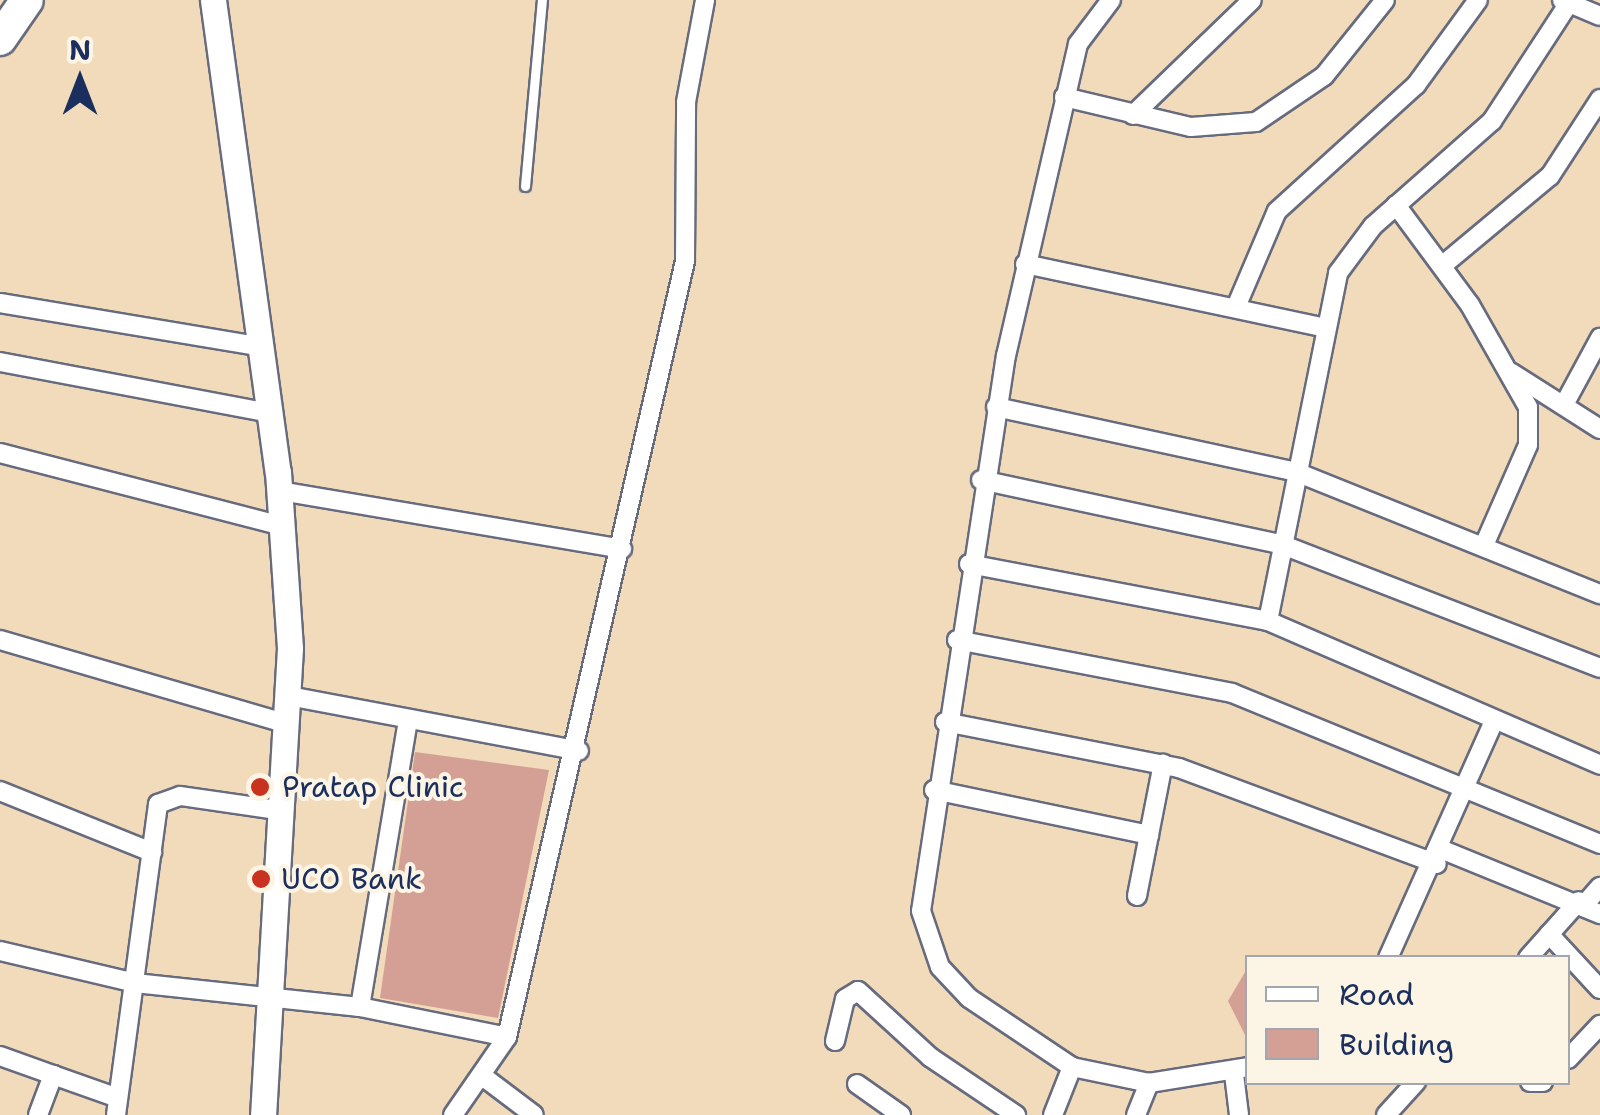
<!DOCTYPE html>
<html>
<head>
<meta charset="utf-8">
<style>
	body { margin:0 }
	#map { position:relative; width:1600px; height:1115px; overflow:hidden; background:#f1dbba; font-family:"Shantell Sans",sans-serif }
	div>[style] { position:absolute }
	.building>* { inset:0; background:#d4a095 }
	.roads { filter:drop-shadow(2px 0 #666b7e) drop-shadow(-2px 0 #666b7e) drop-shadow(0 2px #666b7e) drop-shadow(0 -2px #666b7e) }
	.lane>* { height:9px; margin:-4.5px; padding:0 4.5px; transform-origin:4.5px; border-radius:4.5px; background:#fff }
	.street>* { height:18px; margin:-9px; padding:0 9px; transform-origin:9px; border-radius:9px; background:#fff }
	.secondary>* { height:25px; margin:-12.5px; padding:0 12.5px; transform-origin:12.5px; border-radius:12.5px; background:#fff }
	.highway>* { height:32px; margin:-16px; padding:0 16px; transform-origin:16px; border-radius:16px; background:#fff }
	.dots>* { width:28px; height:28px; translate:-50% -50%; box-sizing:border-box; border:5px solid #fcf5e5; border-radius:50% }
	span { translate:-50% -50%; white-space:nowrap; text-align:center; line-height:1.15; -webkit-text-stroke:8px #fcf5e5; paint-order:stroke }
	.poi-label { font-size:30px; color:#1b2f5e }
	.left { translate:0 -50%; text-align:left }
	.legend { position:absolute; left:1245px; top:955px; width:325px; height:130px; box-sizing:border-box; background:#fcf5e5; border:2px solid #a2a6af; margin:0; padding:12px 18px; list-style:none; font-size:30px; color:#1b2f5e }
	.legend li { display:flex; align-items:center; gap:20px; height:50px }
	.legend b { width:50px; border:2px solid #a2a6af }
	.north { position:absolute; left:30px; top:30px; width:100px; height:100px; -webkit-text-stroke:8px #fcf5e5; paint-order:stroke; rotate:0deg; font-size:28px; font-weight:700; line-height:40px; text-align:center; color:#1b2f5e }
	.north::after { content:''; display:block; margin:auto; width:35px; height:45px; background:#1b2f5e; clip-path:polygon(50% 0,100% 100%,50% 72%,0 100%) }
</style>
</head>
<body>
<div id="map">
	<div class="building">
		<i style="clip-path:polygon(415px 752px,549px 770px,498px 1018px,380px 998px)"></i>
		<i style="clip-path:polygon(1248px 967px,1248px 1041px,1228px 1001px)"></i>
	</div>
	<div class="roads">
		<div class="lane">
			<i style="left:525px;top:186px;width:187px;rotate:-84.8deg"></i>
		</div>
		<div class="street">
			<i style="left:1111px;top:0;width:55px;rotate:126.9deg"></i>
			<i style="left:1078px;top:44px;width:319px;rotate:103deg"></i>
			<i style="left:1006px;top:355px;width:562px;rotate:98.69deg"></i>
			<i style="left:921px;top:911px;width:59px;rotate:71.3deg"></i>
			<i style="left:940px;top:967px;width:42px;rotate:46.9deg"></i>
			<i style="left:969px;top:998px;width:124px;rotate:33.8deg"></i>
			<i style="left:1072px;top:1067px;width:79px;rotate:11.7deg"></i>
			<i style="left:1149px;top:1083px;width:100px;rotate:-9.2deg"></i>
			<i style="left:1562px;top:0;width:41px;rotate:22.8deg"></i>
			<i style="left:1064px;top:97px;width:130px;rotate:13.3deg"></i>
			<i style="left:1191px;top:127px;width:65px;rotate:-4.4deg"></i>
			<i style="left:1256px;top:122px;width:82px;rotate:-34.1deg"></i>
			<i style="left:1324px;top:76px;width:97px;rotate:-51.2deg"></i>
			<i style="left:1133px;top:115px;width:165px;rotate:-44deg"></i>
			<i style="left:1396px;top:205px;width:124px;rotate:53.5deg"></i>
			<i style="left:1470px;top:305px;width:117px;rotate:60.4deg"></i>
			<i style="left:1528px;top:407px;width:38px;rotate:90deg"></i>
			<i style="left:1528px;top:445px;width:109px;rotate:113.7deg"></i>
			<i style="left:1025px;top:264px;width:303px;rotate:12deg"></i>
			<i style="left:1443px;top:265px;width:139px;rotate:-39.8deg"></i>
			<i style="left:1550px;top:176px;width:92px;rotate:-57deg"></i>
			<i style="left:0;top:303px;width:266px;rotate:9.5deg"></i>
			<i style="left:1236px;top:307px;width:104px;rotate:-66.9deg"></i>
			<i style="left:1277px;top:211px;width:188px;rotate:-42.2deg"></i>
			<i style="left:1416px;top:85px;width:105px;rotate:-53.9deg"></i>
			<i style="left:0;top:362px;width:276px;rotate:10.7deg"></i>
			<i style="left:1512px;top:373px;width:104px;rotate:32.5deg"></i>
			<i style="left:1566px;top:401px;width:72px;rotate:-61.6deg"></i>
			<i style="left:996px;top:407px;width:307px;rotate:12.2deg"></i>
			<i style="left:1296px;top:472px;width:328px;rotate:21.9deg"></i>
			<i style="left:0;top:453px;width:291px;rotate:14.5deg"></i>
			<i style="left:981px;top:480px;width:309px;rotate:12.1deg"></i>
			<i style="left:1283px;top:545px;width:340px;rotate:21.2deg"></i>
			<i style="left:280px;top:491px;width:347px;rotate:9.6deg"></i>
			<i style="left:969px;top:564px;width:304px;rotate:10.8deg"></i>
			<i style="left:1268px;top:621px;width:362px;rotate:23.4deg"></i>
			<i style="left:1268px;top:621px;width:355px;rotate:-78.6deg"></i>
			<i style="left:1338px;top:273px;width:59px;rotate:-53.3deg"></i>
			<i style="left:1373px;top:226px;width:159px;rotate:-41.4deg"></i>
			<i style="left:1492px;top:121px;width:145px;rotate:-56.9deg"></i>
			<i style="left:0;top:640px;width:300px;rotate:16.3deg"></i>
			<i style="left:957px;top:640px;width:280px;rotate:10.9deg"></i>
			<i style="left:1232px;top:693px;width:398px;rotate:22.3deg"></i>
			<i style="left:289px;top:696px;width:295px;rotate:10.7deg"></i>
			<i style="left:945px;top:722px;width:238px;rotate:11.1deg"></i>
			<i style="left:1179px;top:768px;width:275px;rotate:20.4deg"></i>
			<i style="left:934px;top:790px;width:220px;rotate:11.8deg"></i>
			<i style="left:0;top:791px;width:164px;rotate:21.9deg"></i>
			<i style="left:1443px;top:850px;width:170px;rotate:22.2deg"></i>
			<i style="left:1137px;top:896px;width:135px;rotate:-78.9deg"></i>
			<i style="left:1585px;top:904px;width:23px;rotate:-49deg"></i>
			<i style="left:1549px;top:934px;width:75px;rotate:47.2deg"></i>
			<i style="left:0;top:951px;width:139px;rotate:13.3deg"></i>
			<i style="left:135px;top:983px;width:226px;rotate:6.1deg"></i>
			<i style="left:360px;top:1007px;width:150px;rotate:11.5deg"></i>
			<i style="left:507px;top:1037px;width:796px;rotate:-77.08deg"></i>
			<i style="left:685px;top:261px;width:159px;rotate:-89.6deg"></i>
			<i style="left:686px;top:102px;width:104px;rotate:-79.4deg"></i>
			<i style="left:1388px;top:958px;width:260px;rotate:-65.9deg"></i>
			<i style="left:1528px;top:958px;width:76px;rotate:-48.2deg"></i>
			<i style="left:360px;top:1007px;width:292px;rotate:-80.5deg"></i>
			<i style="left:835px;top:1041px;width:43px;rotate:-76.6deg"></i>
			<i style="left:845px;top:999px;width:15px;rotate:-32deg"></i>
			<i style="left:858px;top:991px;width:98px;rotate:42.5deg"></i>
			<i style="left:930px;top:1057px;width:104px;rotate:34deg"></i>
			<i style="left:0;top:1056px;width:56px;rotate:19.7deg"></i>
			<i style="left:1568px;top:1059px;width:47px;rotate:-46.7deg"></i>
			<i style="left:1234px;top:1074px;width:41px;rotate:83deg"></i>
			<i style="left:485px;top:1078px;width:61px;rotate:37.1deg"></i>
			<i style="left:1530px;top:1082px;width:13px"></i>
			<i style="left:857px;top:1084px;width:54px;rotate:35.2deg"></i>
			<i style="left:38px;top:1115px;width:43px;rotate:-69.4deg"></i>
			<i style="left:53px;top:1075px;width:69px;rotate:19.5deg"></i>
			<i style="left:116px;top:1115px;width:314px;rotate:-82.3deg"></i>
			<i style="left:158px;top:804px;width:23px;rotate:-20deg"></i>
			<i style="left:180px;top:796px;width:105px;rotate:8.2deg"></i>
			<i style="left:453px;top:1115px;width:95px;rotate:-55.3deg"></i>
			<i style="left:1053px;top:1115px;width:52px;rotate:-68.4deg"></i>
			<i style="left:1136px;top:1115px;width:35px;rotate:-68deg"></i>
			<i style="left:1386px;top:1115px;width:45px;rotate:-47.7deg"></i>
		</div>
		<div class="secondary">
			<i style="left:213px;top:0;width:476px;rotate:82.2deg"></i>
			<i style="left:278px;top:472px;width:176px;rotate:86.1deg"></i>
			<i style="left:290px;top:648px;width:468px;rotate:93.3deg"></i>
		</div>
		<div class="highway">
			<i style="left:0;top:39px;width:47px;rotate:-55.3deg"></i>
		</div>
	</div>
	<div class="dots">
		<i style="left:260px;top:787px;background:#c8321e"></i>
		<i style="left:261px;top:879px;background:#c8321e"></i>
	</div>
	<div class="poi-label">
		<span class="left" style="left:282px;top:787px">Pratap Clinic</span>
		<span class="left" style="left:281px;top:879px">UCO Bank</span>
	</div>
	<ul class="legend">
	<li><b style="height:12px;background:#fff"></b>Road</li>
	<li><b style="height:28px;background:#d4a095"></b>Building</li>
	</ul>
	<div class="north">N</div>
</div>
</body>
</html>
